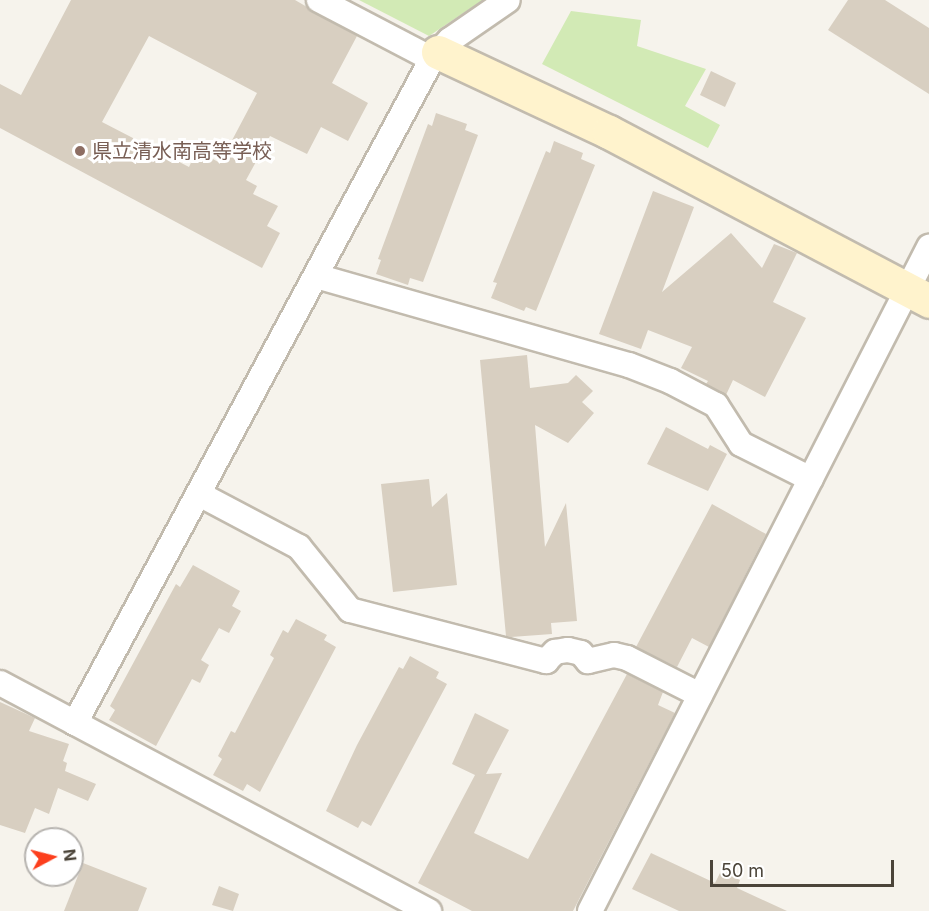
<!DOCTYPE html>
<html>
<head>
<meta charset="utf-8">
<style>
	body { margin:0 }
	#map { position:relative; width:929px; height:911px; overflow:hidden; background:#f6f3ec; font-family:Inter,"Noto Sans JP",sans-serif }
	div>[style] { position:absolute }
	.green>* { inset:0; background:#d2eab5 }
	.building>* { inset:0; background:#d8cfc1 }
	.roads { filter:drop-shadow(2px 0 #c2bbae) drop-shadow(-2px 0 #c2bbae) drop-shadow(0 2px #c2bbae) drop-shadow(0 -2px #c2bbae) }
	.street>* { height:24px; margin:-12px; padding:0 12px; transform-origin:12px; border-radius:12px; background:#fff }
	.secondary>* { height:33px; margin:-16.5px; padding:0 16.5px; transform-origin:16.5px; border-radius:16.5px; background:#fff3cd }
	.dots>* { width:16px; height:16px; translate:-50% -50%; box-sizing:border-box; border:3px solid #fff; border-radius:50% }
	span { translate:-50% -50%; white-space:nowrap; text-align:center; line-height:1.15; -webkit-text-stroke:6px #fff; paint-order:stroke }
	.education-label { font-size:20px; color:#785e54 }
	.left { translate:0 -50%; text-align:left }
	.north { position:absolute; left:24px; top:827px; width:60px; height:60px; box-sizing:border-box; background:#fff; border:2px solid #b7b4b0; border-radius:50%; rotate:83deg; font-size:16px; font-weight:700; line-height:24px; text-align:center; color:#4b4439 }
	.north::after { content:''; display:block; margin:auto; width:21px; height:27px; background:#fc3f1d; clip-path:polygon(50% 0,100% 100%,50% 72%,0 100%) }
	.scale { position:absolute; left:710px; top:860px; width:184px; height:27px; box-sizing:border-box; border:3px solid #4b4439; border-top:0; padding-left:8px; font-size:18px; line-height:21px; white-space:nowrap; color:#4b4439; -webkit-text-stroke:4px #fff; paint-order:stroke }
</style>
</head>
<body>
<div id="map">
	<div class="green">
		<i style="clip-path:polygon(359px 0,483px 0,429px 36px)"></i>
		<i style="clip-path:polygon(571px 11px,641px 20px,637px 46px,706px 69px,685px 106px,720px 125px,708px 148px,542px 64px)"></i>
	</div>
	<div class="building">
		<i style="clip-path:polygon(evenodd,71px 0,295px 0,357px 36px,332px 83px,368px 103px,348px 141px,321px 127px,307px 154px,270px 136px,246px 180px,257px 186px,253px 194px,278px 206px,267px 226px,280px 233px,262px 268px,0 128px,0 84px,21px 95px,71px 0,149px 36px,257px 93px,220px 163px,197px 150px,189px 167px,102px 122px,149px 36px)"></i>
		<i style="clip-path:polygon(848px 0,885px 0,929px 28px,929px 94px,828px 30px)"></i>
		<i style="clip-path:polygon(711px 71px,736px 83px,725px 107px,700px 95px)"></i>
		<i style="clip-path:polygon(436px 113px,467px 124px,465px 130px,478px 135px,423px 282px,410px 278px,408px 285px,376px 274px,381px 260px,378px 259px,428px 124px,432px 126px)"></i>
		<i style="clip-path:polygon(554px 141px,583px 153px,581px 159px,595px 165px,536px 311px,526px 307px,524px 311px,491px 298px,497px 283px,493px 282px,546px 151px,550px 153px)"></i>
		<i style="clip-path:polygon(653px 191px,694px 207px,662px 292px,731px 233px,762px 268px,774px 244px,797px 253px,773px 302px,806px 318px,765px 397px,733px 380px,726px 395px,706px 384px,708px 381px,681px 368px,692px 347px,648px 330px,641px 349px,599px 334px)"></i>
		<i style="clip-path:polygon(527px 355px,530px 388px,568px 383px,576px 375px,593px 391px,582px 402px,594px 413px,568px 443px,535px 425px,545px 547px,566px 503px,577px 621px,551px 623px,552px 634px,511px 637px,506px 636px,480px 360px)"></i>
		<i style="clip-path:polygon(666px 427px,708px 449px,710px 445px,727px 454px,708px 491px,647px 464px)"></i>
		<i style="clip-path:polygon(429px 479px,432px 507px,447px 493px,457px 585px,393px 592px,381px 484px)"></i>
		<i style="clip-path:polygon(712px 504px,766px 534px,709px 647px,692px 638px,677px 667px,636px 647px)"></i>
		<i style="clip-path:polygon(193px 565px,240px 591px,232px 606px,241px 611px,229px 633px,219px 628px,201px 660px,209px 665px,200px 683px,192px 679px,156px 746px,109px 720px,115px 710px,110px 706px,176px 584px,180px 587px)"></i>
		<i style="clip-path:polygon(296px 619px,327px 635px,324px 640px,336px 647px,260px 792px,247px 784px,243px 791px,213px 775px,222px 759px,218px 756px,231px 731px,235px 733px,274px 658px,270px 655px,283px 630px,288px 633px)"></i>
		<i style="clip-path:polygon(410px 656px,439px 672px,436px 678px,447px 684px,371px 826px,362px 821px,358px 828px,326px 811px,357px 745px,399px 667px,403px 669px)"></i>
		<i style="clip-path:polygon(627px 674px,663px 692px,658px 705px,675px 713px,573px 911px,472px 911px,418px 883px,475px 775px,452px 764px,475px 713px,509px 730px,486px 774px,502px 773px,474px 833px,528px 859px)"></i>
		<i style="clip-path:polygon(0 702px,35px 718px,29px 731px,69px 744px,63px 761px,67px 763px,65px 771px,96px 784px,88px 801px,58px 788px,49px 814px,35px 808px,25px 833px,0 825px)"></i>
		<i style="clip-path:polygon(651px 853px,715px 883px,721px 871px,740px 880px,737px 888px,787px 911px,679px 911px,632px 889px)"></i>
		<i style="clip-path:polygon(83px 863px,147px 888px,138px 911px,64px 911px)"></i>
		<i style="clip-path:polygon(219px 886px,239px 894px,233px 911px,212px 905px)"></i>
	</div>
	<div class="roads">
		<div class="street">
			<i style="left:319px;top:0;width:127px;rotate:27.6deg"></i>
			<i style="left:316px;top:276px;width:325px;rotate:15.9deg"></i>
			<i style="left:629px;top:365px;width:44px;rotate:21.3deg"></i>
			<i style="left:670px;top:381px;width:52px;rotate:27.6deg"></i>
			<i style="left:716px;top:405px;width:46px;rotate:57.3deg"></i>
			<i style="left:741px;top:444px;width:78px;rotate:26.6deg"></i>
			<i style="left:199px;top:494px;width:113px;rotate:27.9deg"></i>
			<i style="left:299px;top:547px;width:81px;rotate:51deg"></i>
			<i style="left:350px;top:610px;width:203px;rotate:14.6deg"></i>
			<i style="left:546px;top:661px;width:13px;rotate:-45deg"></i>
			<i style="left:555px;top:652px;width:13px;rotate:-9deg"></i>
			<i style="left:568px;top:650px;width:13px;rotate:13deg"></i>
			<i style="left:581px;top:653px;width:11px;rotate:49deg"></i>
			<i style="left:588px;top:661px;width:27px;rotate:-13deg"></i>
			<i style="left:614px;top:655px;width:13px;rotate:13deg"></i>
			<i style="left:627px;top:658px;width:82px;rotate:26.9deg"></i>
			<i style="left:0;top:683px;width:486px;rotate:28deg"></i>
			<i style="left:75px;top:723px;width:754px;rotate:-61.74deg"></i>
			<i style="left:432px;top:59px;width:26px;rotate:-47deg"></i>
			<i style="left:450px;top:40px;width:70px;rotate:-34.6deg"></i>
			<i style="left:590px;top:911px;width:746px;rotate:-62.95deg"></i>
		</div>
		<div class="secondary">
			<i style="left:438px;top:52px;width:189px;rotate:25.1deg"></i>
			<i style="left:609px;top:132px;width:362px;rotate:27.8deg"></i>
		</div>
	</div>
	<div class="dots">
		<i style="left:80px;top:151px;background:#8d6e63"></i>
	</div>
	<div class="education-label">
		<span class="left" style="left:92px;top:151px">県立清水南高等学校</span>
	</div>
	<div class="north">N</div>
	<div class="scale">50 m</div>
</div>
</body>
</html>
